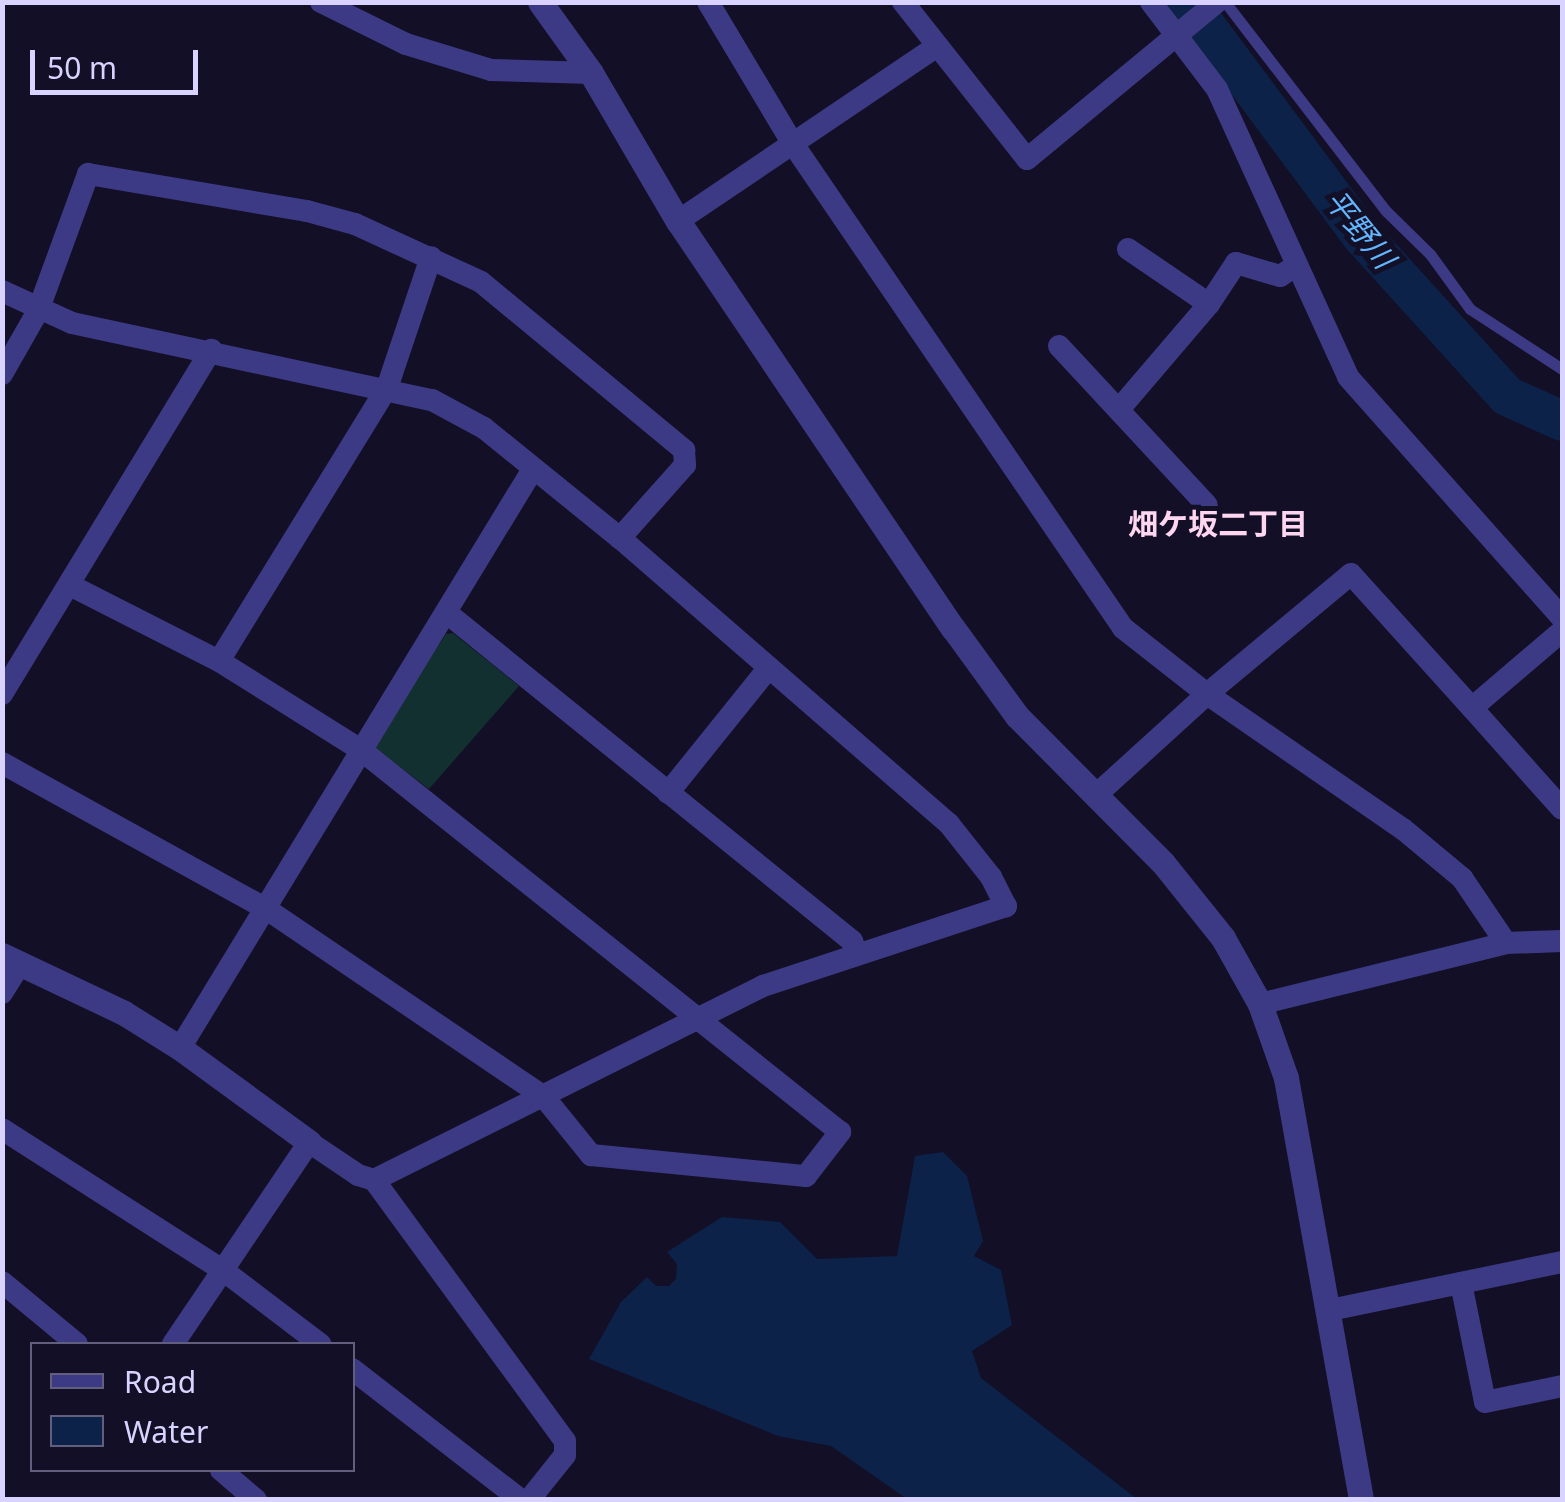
<!DOCTYPE html>
<html>
<head>
<meta charset="utf-8">
<style>
	body { margin:0 }
	#map { position:relative; width:1565px; height:1502px; overflow:hidden; background:#130f26; font-family:"Noto Sans","Noto Sans JP",sans-serif }
	div>[style] { position:absolute }
	.green>* { inset:0; background:#12302f }
	.water>* { inset:0; background:#0c2248 }
	.river>* { height:40px; margin:-20px; padding:0 20px; transform-origin:20px; border-radius:20px; background:#0c2248 }
	.service>* { height:11px; margin:-5.5px; padding:0 5.5px; transform-origin:5.5px; border-radius:5.5px; background:#3d3a85 }
	.minor>* { height:22px; margin:-11px; padding:0 11px; transform-origin:11px; border-radius:11px; background:#3d3a85 }
	.tertiary>* { height:25px; margin:-12.5px; padding:0 12.5px; transform-origin:12.5px; border-radius:12.5px; background:#3d3a85 }
	span { translate:-50% -50%; white-space:nowrap; text-align:center; line-height:1.15; -webkit-text-stroke:10px #130f26; paint-order:stroke }
	.water-label { font-size:30px; color:#62b6ff; font-style:italic }
	.neighbourhood-label { font-size:30px; color:#ffd6f0; font-weight:700 }
	.frame { position:absolute; inset:0; border:5px solid #d9d4ff; pointer-events:none }
	.legend { position:absolute; left:30px; top:1342px; width:325px; height:130px; box-sizing:border-box; background:#130f26; border:2px solid #625e7d; margin:0; padding:12px 18px; list-style:none; font-size:30px; color:#d9d4ff }
	.legend li { display:flex; align-items:center; gap:20px; height:50px }
	.legend b { width:50px; border:2px solid #625e7d }
	.scale { position:absolute; left:30px; top:50px; width:168px; height:45px; box-sizing:border-box; border:5px solid #d9d4ff; border-top:0; padding-left:12px; font-size:30px; line-height:35px; white-space:nowrap; color:#d9d4ff; -webkit-text-stroke:8px #130f26; paint-order:stroke }
</style>
</head>
<body>
<div id="map">
	<div class="green">
		<i style="clip-path:polygon(453px 633px,519px 686px,429px 789px,372px 746px,446px 634px)"></i>
	</div>
	<div class="water">
		<i style="clip-path:polygon(943px 1152px,967px 1176px,983px 1241px,974px 1256px,1001px 1270px,1012px 1325px,972px 1351px,981px 1378px,1137px 1499px,907px 1499px,831px 1446px,778px 1436px,589px 1359px,621px 1302px,647px 1277px,656px 1286px,669px 1286px,676px 1279px,677px 1264px,667px 1252px,722px 1217px,780px 1222px,817px 1259px,897px 1256px,915px 1156px)"></i>
	</div>
	<div class="river">
		<i style="left:1188px;top:2px;width:292px;rotate:53.4deg"></i>
		<i style="left:1362px;top:236px;width:216px;rotate:47.8deg"></i>
		<i style="left:1507px;top:396px;width:60px;rotate:24.4deg"></i>
	</div>
	<div class="service">
		<i style="left:1225px;top:2px;width:262px;rotate:52.4deg"></i>
		<i style="left:1385px;top:210px;width:63px;rotate:44.4deg"></i>
		<i style="left:1430px;top:254px;width:68px;rotate:54deg"></i>
		<i style="left:1470px;top:309px;width:110px;rotate:33.1deg"></i>
	</div>
	<div class="minor">
		<i style="left:321px;top:2px;width:95px;rotate:26.3deg"></i>
		<i style="left:406px;top:44px;width:89px;rotate:17deg"></i>
		<i style="left:491px;top:70px;width:100px;rotate:1.7deg"></i>
		<i style="left:708px;top:2px;width:165px;rotate:59.1deg"></i>
		<i style="left:793px;top:144px;width:586px;rotate:55.71deg"></i>
		<i style="left:1123px;top:628px;width:107px;rotate:38.2deg"></i>
		<i style="left:1207px;top:694px;width:238px;rotate:34.6deg"></i>
		<i style="left:1403px;top:829px;width:77px;rotate:39.7deg"></i>
		<i style="left:1462px;top:878px;width:78px;rotate:55.9deg"></i>
		<i style="left:903px;top:2px;width:200px;rotate:51.7deg"></i>
		<i style="left:1027px;top:159px;width:246px;rotate:-39.6deg"></i>
		<i style="left:1151px;top:2px;width:109px;rotate:52.8deg"></i>
		<i style="left:1217px;top:89px;width:316px;rotate:65.5deg"></i>
		<i style="left:1348px;top:377px;width:322px;rotate:48.4deg"></i>
		<i style="left:678px;top:221px;width:313px;rotate:-34deg"></i>
		<i style="left:1128px;top:249px;width:98px;rotate:34.2deg"></i>
		<i style="left:2px;top:291px;width:77px;rotate:24.6deg"></i>
		<i style="left:72px;top:323px;width:368px;rotate:12.1deg"></i>
		<i style="left:432px;top:400px;width:59px;rotate:28.3deg"></i>
		<i style="left:484px;top:428px;width:175px;rotate:39deg"></i>
		<i style="left:620px;top:538px;width:436px;rotate:41deg"></i>
		<i style="left:949px;top:824px;width:68px;rotate:51.6deg"></i>
		<i style="left:991px;top:877px;width:33px;rotate:63deg"></i>
		<i style="left:1006px;top:906px;width:256px;rotate:161.8deg"></i>
		<i style="left:763px;top:986px;width:435px;rotate:153.5deg"></i>
		<i style="left:1059px;top:346px;width:217px;rotate:47.1deg"></i>
		<i style="left:2px;top:374px;width:73px;rotate:-60.3deg"></i>
		<i style="left:38px;top:311px;width:146px;rotate:-69.9deg"></i>
		<i style="left:88px;top:174px;width:222px;rotate:9.6deg"></i>
		<i style="left:307px;top:211px;width:50px;rotate:15.2deg"></i>
		<i style="left:355px;top:224px;width:139px;rotate:24.7deg"></i>
		<i style="left:481px;top:282px;width:264px;rotate:39.6deg"></i>
		<i style="left:684px;top:450px;width:15px;rotate:86deg"></i>
		<i style="left:685px;top:465px;width:98px;rotate:131.7deg"></i>
		<i style="left:1121px;top:407px;width:135px;rotate:-49.5deg"></i>
		<i style="left:1209px;top:304px;width:49px;rotate:-56.6deg"></i>
		<i style="left:1236px;top:263px;width:46px;rotate:16.5deg"></i>
		<i style="left:1280px;top:276px;width:20px;rotate:-33deg"></i>
		<i style="left:447px;top:613px;width:521px;rotate:39deg"></i>
		<i style="left:852px;top:941px;width:14px;rotate:69deg"></i>
		<i style="left:1562px;top:631px;width:118px;rotate:139.5deg"></i>
		<i style="left:1472px;top:708px;width:135px;rotate:48.3deg"></i>
		<i style="left:219px;top:661px;width:321px;rotate:-58.4deg"></i>
		<i style="left:387px;top:388px;width:138px;rotate:-71.4deg"></i>
		<i style="left:2px;top:694px;width:403px;rotate:-58.7deg"></i>
		<i style="left:2px;top:763px;width:300px;rotate:28.9deg"></i>
		<i style="left:265px;top:908px;width:337px;rotate:34.1deg"></i>
		<i style="left:544px;top:1097px;width:75px;rotate:51deg"></i>
		<i style="left:591px;top:1155px;width:216px;rotate:5.6deg"></i>
		<i style="left:806px;top:1176px;width:56px;rotate:-52.3deg"></i>
		<i style="left:840px;top:1132px;width:613px;rotate:-141.43deg"></i>
		<i style="left:361px;top:750px;width:168px;rotate:-147.9deg"></i>
		<i style="left:219px;top:661px;width:167px;rotate:-153deg"></i>
		<i style="left:668px;top:793px;width:158px;rotate:-51.2deg"></i>
		<i style="left:1095px;top:796px;width:151px;rotate:-42.3deg"></i>
		<i style="left:1207px;top:694px;width:187px;rotate:-39.8deg"></i>
		<i style="left:1351px;top:574px;width:181px;rotate:47.9deg"></i>
		<i style="left:2px;top:993px;width:34px;rotate:-58deg"></i>
		<i style="left:1260px;top:1004px;width:253px;rotate:-13.9deg"></i>
		<i style="left:1506px;top:943px;width:56px;rotate:-2deg"></i>
		<i style="left:180px;top:1048px;width:678px;rotate:-58.63deg"></i>
		<i style="left:2px;top:1129px;width:264px;rotate:32.6deg"></i>
		<i style="left:224px;top:1271px;width:121px;rotate:37.2deg"></i>
		<i style="left:2px;top:1282px;width:97px;rotate:39.6deg"></i>
		<i style="left:1461px;top:1283px;width:121px;rotate:78.6deg"></i>
		<i style="left:1485px;top:1402px;width:79px;rotate:-11.7deg"></i>
		<i style="left:1330px;top:1310px;width:237px;rotate:-11.7deg"></i>
		<i style="left:173px;top:1344px;width:244px;rotate:-56deg"></i>
		<i style="left:309px;top:1142px;width:59px;rotate:34deg"></i>
		<i style="left:358px;top:1175px;width:17px;rotate:17deg"></i>
		<i style="left:374px;top:1180px;width:323px;rotate:53.8deg"></i>
		<i style="left:565px;top:1441px;width:14px;rotate:90deg"></i>
		<i style="left:565px;top:1455px;width:58px;rotate:128.7deg"></i>
		<i style="left:352px;top:1369px;width:214px;rotate:37.8deg"></i>
		<i style="left:221px;top:1470px;width:46px;rotate:40.6deg"></i>
	</div>
	<div class="tertiary">
		<i style="left:540px;top:2px;width:87px;rotate:54.3deg"></i>
		<i style="left:591px;top:73px;width:172px;rotate:59.6deg"></i>
		<i style="left:678px;top:221px;width:491px;rotate:56deg"></i>
		<i style="left:953px;top:628px;width:109px;rotate:54deg"></i>
		<i style="left:1017px;top:716px;width:207px;rotate:45.2deg"></i>
		<i style="left:1163px;top:863px;width:96px;rotate:51.3deg"></i>
		<i style="left:1223px;top:938px;width:76px;rotate:60.7deg"></i>
		<i style="left:1260px;top:1004px;width:78px;rotate:70.6deg"></i>
		<i style="left:1286px;top:1078px;width:429px;rotate:79.9deg"></i>
		<i style="left:2px;top:955px;width:135px;rotate:25.4deg"></i>
		<i style="left:124px;top:1013px;width:66px;rotate:32deg"></i>
		<i style="left:180px;top:1048px;width:160px;rotate:36.1deg"></i>
	</div>
	<div class="water-label">
		<span style="left:1360px;top:229px;rotate:51deg">平野川</span>
	</div>
	<div class="neighbourhood-label">
		<span style="left:1218px;top:524px">畑ケ坂二丁目</span>
	</div>
	<div class="frame"></div>
	<ul class="legend">
	<li><b style="height:12px;background:#3d3a85"></b>Road</li>
	<li><b style="height:28px;background:#0c2248"></b>Water</li>
	</ul>
	<div class="scale">50 m</div>
</div>
</body>
</html>
